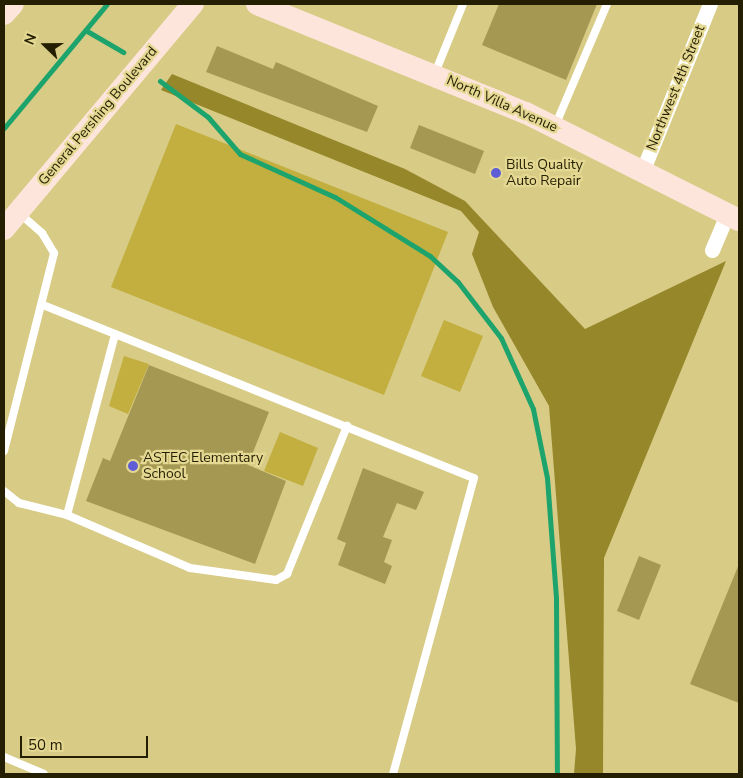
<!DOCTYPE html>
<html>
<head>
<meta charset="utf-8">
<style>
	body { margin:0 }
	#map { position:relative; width:743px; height:778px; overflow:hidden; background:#d8cb85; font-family:"Nunito Sans",sans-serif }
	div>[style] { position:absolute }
	.green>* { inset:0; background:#c2af3f }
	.forest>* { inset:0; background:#96872b }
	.stream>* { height:5px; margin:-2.5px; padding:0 2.5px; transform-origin:2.5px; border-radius:2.5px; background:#1da46d }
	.building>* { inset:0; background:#a49853 }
	.service>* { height:8px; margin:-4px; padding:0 4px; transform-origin:4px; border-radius:4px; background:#fff }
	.minor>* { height:15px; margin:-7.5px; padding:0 7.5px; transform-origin:7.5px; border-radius:7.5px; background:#fff }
	.secondary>* { height:22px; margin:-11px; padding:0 11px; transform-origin:11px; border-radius:11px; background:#fee5dc }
	.dots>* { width:14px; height:14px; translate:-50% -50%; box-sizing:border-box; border:2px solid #e5d892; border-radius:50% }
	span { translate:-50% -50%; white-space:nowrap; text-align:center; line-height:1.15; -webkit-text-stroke:4.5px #e5d892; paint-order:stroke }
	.street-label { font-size:14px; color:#241f03 }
	.poi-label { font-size:14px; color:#241f03 }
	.left { translate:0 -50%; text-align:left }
	.frame { position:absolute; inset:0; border:5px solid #241f03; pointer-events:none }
	.north { position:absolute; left:20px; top:20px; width:50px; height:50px; -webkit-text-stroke:4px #e5d892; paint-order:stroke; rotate:292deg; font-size:14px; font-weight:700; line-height:20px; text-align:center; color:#241f03 }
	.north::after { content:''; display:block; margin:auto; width:18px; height:22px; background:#241f03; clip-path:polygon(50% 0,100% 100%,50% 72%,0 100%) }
	.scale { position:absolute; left:20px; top:736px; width:128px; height:22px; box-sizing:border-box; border:2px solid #241f03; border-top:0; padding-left:6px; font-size:15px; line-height:18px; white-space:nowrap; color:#241f03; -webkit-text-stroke:4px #e5d892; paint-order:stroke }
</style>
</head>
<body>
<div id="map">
	<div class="green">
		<i style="clip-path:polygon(176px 124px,448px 232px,384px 395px,111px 287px)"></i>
		<i style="clip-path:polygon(444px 320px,483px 336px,460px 392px,421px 376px)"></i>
		<i style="clip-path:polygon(124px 356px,149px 364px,128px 414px,109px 406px)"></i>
		<i style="clip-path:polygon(280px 432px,318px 448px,303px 486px,264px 471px)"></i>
	</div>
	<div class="forest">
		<i style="clip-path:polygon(172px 74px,405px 169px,465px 201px,585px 329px,726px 261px,604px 558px,603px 774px,574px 774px,576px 749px,549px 406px,493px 307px,472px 254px,479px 232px,461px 211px,161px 90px)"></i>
	</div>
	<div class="stream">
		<i style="left:87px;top:31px;width:42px;rotate:30.3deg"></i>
		<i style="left:160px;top:81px;width:60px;rotate:36.9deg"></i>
		<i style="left:208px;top:117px;width:49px;rotate:49.1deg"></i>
		<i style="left:240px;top:154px;width:104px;rotate:24.4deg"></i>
		<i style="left:335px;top:197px;width:112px;rotate:31.8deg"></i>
		<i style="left:430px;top:256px;width:38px;rotate:43deg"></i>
		<i style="left:458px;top:282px;width:71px;rotate:52.5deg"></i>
		<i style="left:501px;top:338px;width:78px;rotate:65.7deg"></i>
		<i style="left:533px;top:409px;width:70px;rotate:78.5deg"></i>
		<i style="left:547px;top:478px;width:121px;rotate:85.7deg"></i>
		<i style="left:556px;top:599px;width:175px;rotate:89.7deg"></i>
		<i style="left:4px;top:128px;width:161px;rotate:-50.3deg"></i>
	</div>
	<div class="building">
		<i style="clip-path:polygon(499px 4px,597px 4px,566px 80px,482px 45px)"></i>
		<i style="clip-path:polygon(217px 46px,273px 69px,276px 62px,378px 106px,367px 132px,206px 72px)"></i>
		<i style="clip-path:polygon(419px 125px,484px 151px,475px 174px,410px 148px)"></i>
		<i style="clip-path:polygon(149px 365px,269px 412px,248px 465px,286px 481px,255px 564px,86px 501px,103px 458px,110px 461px)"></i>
		<i style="clip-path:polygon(363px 468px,424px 492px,416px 510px,397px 503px,383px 537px,392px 540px,384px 562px,392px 566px,385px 584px,338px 565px,346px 543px,337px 539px)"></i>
		<i style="clip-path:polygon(639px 556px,661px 565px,639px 620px,617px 611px)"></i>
		<i style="clip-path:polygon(739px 564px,739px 703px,690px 684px)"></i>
	</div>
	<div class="service">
		<i style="left:435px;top:73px;width:74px;rotate:-67.9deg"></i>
		<i style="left:555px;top:126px;width:133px;rotate:-66.9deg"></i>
		<i style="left:43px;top:305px;width:464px;rotate:21.9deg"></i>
		<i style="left:474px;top:478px;width:307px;rotate:105.3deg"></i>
		<i style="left:4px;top:451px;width:204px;rotate:-75.8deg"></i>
		<i style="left:54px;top:253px;width:23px;rotate:-121deg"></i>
		<i style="left:42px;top:233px;width:30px;rotate:-139deg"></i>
		<i style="left:4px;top:491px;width:19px;rotate:39deg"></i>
		<i style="left:19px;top:503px;width:49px;rotate:14deg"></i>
		<i style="left:67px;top:515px;width:134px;rotate:23.3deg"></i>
		<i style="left:190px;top:568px;width:87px;rotate:7.9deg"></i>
		<i style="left:276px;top:580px;width:13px;rotate:-29deg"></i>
		<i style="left:287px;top:574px;width:160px;rotate:-67.9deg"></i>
		<i style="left:67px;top:515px;width:187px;rotate:-75.1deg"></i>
		<i style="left:4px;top:757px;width:43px;rotate:23deg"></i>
	</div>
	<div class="minor">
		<i style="left:642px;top:172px;width:181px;rotate:-68deg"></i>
		<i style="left:712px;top:250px;width:38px;rotate:-67deg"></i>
	</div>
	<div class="secondary">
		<i style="left:257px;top:4px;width:290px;rotate:22.1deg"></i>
		<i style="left:526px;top:113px;width:238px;rotate:26.7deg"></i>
		<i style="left:4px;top:14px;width:13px;rotate:-48deg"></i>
		<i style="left:4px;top:229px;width:294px;rotate:-50deg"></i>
	</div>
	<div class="dots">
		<i style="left:496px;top:173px;background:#605ed6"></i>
		<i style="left:133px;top:466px;background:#605ed6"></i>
	</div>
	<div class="street-label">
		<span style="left:676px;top:88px;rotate:-68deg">Northwest 4th Street</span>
		<span style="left:502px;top:104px;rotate:24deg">North Villa Avenue</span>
		<span style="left:98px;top:116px;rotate:-50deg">General Pershing Boulevard</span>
	</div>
	<div class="poi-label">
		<span class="left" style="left:506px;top:173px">Bills Quality<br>Auto Repair</span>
		<span class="left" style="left:143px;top:466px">ASTEC Elementary<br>School</span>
	</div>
	<div class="frame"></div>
	<div class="north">N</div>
	<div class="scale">50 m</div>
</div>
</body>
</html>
